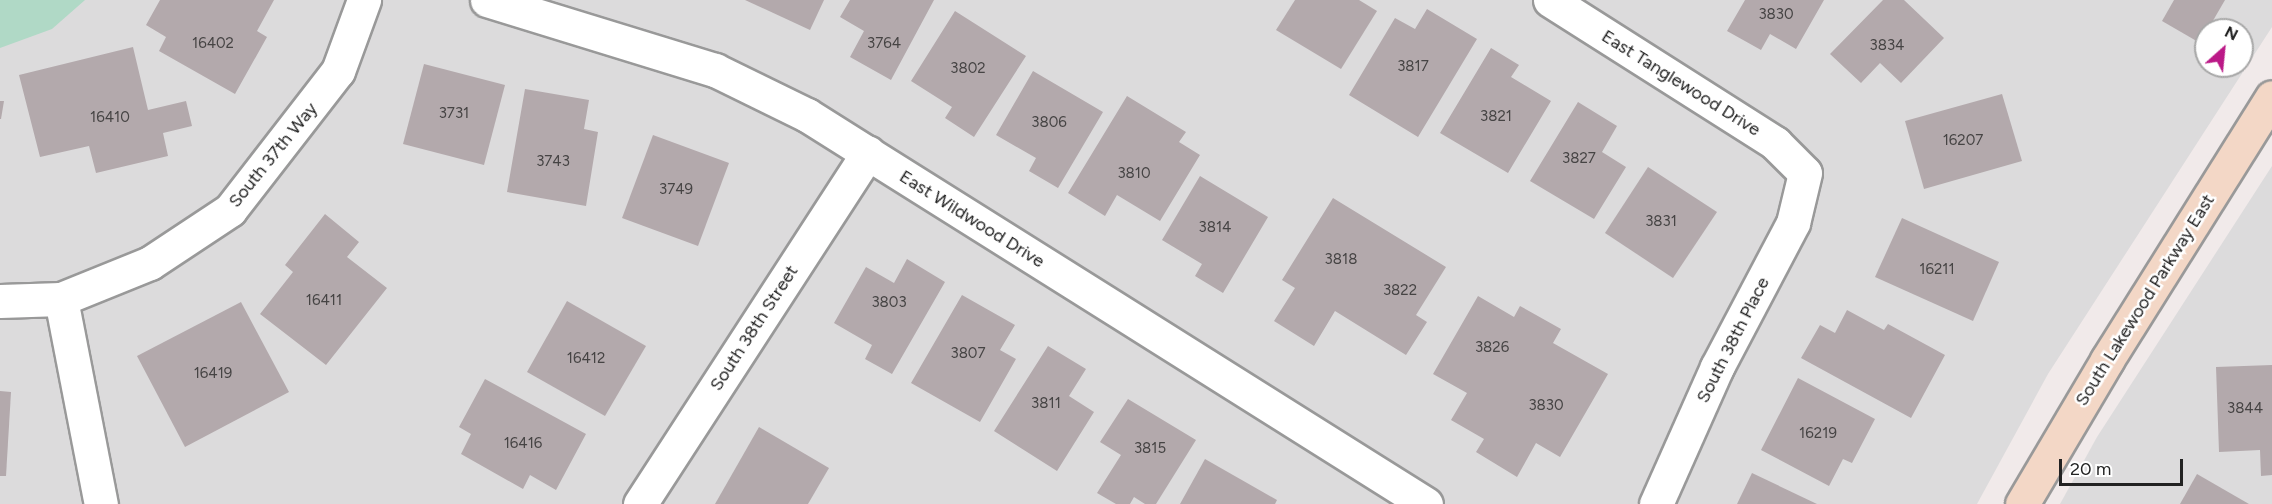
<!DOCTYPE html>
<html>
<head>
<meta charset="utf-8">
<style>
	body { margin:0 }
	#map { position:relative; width:2272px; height:504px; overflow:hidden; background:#f1eaea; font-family:Figtree,sans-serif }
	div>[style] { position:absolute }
	.residential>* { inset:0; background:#dcdbdc }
	.water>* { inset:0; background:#b0d9c6 }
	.building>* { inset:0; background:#b3a9ac }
	.roads { filter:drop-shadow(2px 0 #999) drop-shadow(-2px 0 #999) drop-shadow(0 2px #999) drop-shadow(0 -2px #999) }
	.street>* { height:33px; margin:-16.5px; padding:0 16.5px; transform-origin:16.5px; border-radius:16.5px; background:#fff }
	.secondary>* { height:33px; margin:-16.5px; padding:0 16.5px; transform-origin:16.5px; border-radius:16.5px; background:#f3d7c6 }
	span { translate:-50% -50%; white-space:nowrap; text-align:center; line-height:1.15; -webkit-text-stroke:5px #fff; paint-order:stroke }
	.number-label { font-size:15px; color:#464444 }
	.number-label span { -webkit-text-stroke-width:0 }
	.street-label { font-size:18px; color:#222 }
	.north { position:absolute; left:2194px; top:18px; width:60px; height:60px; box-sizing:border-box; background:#fff; border:2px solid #a7a7a7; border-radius:50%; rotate:27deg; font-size:16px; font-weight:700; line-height:24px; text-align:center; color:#222 }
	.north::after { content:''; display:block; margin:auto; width:21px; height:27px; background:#bb1987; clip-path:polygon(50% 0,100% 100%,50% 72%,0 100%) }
	.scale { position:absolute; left:2059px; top:459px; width:124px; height:27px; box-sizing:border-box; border:3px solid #222; border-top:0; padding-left:8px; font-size:18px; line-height:21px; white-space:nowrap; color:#222; -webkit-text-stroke:4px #fff; paint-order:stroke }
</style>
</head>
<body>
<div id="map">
	<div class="residential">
		<i style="clip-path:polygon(evenodd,54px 0,2272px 0,2272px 27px,2048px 374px,1977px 504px,0 504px,0 27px,54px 0,2206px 30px,2242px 30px,2242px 66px,2206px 66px,2206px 30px)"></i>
		<i style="clip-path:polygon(2272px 166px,2272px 504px,2060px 504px,2097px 437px)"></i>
	</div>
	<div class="water">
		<i style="clip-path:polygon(0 0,85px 0,52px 29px,0 48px)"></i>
	</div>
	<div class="building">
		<i style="clip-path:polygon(160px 0,274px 0,257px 31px,267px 37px,235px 94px,159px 51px,166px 37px,146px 25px)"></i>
		<i style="clip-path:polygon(745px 0,824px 0,810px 30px)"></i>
		<i style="clip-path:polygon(850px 0,934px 0,891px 80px,850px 57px,864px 31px,840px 17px)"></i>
		<i style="clip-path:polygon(1295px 0,1359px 0,1377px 11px,1341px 69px,1276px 30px)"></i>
		<i style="clip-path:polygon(1745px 0,1824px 0,1796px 49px,1770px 34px,1761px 50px,1727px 31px)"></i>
		<i style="clip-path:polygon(1883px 0,1904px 0,1944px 38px,1901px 83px,1880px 63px,1861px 83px,1830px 54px)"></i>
		<i style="clip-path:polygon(2174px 0,2225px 0,2200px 43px,2162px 21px)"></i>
		<i style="clip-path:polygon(1427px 9px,1477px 39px,1418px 137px,1349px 95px,1395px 18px,1415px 29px)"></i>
		<i style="clip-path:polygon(955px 11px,1026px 56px,974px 137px,945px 118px,952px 107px,911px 81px)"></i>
		<i style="clip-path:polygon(133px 47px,148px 110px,186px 101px,192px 126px,163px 133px,168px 156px,96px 173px,89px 146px,40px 157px,19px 75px)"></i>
		<i style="clip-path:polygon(1491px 48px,1519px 65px,1511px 77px,1551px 101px,1508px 173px,1440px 133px)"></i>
		<i style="clip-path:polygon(424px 64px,505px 85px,484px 165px,403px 144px)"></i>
		<i style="clip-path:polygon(1033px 71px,1103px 112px,1058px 188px,1029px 171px,1036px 158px,996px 135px)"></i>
		<i style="clip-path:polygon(525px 89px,589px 100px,584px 129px,598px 132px,586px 206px,507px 192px)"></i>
		<i style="clip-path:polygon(2002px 94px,2022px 161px,1924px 189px,1905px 121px)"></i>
		<i style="clip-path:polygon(1127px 96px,1186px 132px,1179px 142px,1200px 155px,1160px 221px,1117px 195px,1105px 216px,1068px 193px)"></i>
		<i style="clip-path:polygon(0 101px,4px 101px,1px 119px,0 119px)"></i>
		<i style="clip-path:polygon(1578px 102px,1617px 126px,1602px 152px,1626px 167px,1594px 219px,1530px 181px)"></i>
		<i style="clip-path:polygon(653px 135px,729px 163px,698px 246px,622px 218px)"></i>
		<i style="clip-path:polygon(1648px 167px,1717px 212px,1673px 278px,1605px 233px)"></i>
		<i style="clip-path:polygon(1200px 176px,1268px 217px,1223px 293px,1195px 276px,1202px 264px,1162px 240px)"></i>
		<i style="clip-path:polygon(1333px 198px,1446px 267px,1416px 315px,1427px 322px,1406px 355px,1335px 311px,1314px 346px,1274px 321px,1295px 288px,1282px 280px)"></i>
		<i style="clip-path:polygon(325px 214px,359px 242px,347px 257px,387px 288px,326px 365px,260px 314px,293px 272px,285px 265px)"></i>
		<i style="clip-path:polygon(1902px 218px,1999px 262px,1973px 321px,1875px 277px)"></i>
		<i style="clip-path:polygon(907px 259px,945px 282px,892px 374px,865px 359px,872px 345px,834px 323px,866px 267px,894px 283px)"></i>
		<i style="clip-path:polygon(962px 295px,1015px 325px,1000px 350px,1016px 359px,980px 422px,911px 383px)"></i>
		<i style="clip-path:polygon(1478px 296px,1514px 317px,1520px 306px,1561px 329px,1553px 343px,1608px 374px,1560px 457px,1536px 443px,1517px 477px,1476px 452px,1484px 439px,1451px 420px,1467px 393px,1433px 374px)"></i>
		<i style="clip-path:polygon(567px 301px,646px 346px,605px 416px,527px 372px)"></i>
		<i style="clip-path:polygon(241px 302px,289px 392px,185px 447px,137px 356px)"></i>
		<i style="clip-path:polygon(1847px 310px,1884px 330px,1888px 324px,1945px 355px,1911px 418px,1801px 358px,1820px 325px,1835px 333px)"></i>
		<i style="clip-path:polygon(1048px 346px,1086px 369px,1069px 396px,1094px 412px,1057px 471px,994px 431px)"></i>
		<i style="clip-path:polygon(2272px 365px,2272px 475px,2261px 476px,2260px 450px,2219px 452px,2216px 367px)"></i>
		<i style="clip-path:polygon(1798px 378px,1875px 419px,1852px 463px,1843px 459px,1829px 486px,1761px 450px)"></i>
		<i style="clip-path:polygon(485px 379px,586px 434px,556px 490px,530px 475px,523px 489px,461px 454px,471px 434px,459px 427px)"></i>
		<i style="clip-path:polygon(0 391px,11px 392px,6px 476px,0 476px)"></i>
		<i style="clip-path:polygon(1128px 399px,1196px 440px,1156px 504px,1145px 504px,1134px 497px,1130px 504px,1116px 504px,1097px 493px,1121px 455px,1100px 442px)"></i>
		<i style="clip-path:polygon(759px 427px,829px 468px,808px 504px,715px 504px)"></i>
		<i style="clip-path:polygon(1205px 459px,1277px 500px,1275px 504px,1180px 504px)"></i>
		<i style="clip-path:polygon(1752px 473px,1817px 504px,1737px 504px)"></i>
		<i style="clip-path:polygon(2197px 474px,2249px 504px,2180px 504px)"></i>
	</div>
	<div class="roads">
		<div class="street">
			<i style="left:487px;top:0;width:239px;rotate:17.1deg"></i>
			<i style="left:715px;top:70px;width:102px;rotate:26.1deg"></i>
			<i style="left:807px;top:115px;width:731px;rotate:32.15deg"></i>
			<i style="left:1550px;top:0;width:267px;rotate:32.4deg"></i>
			<i style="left:1775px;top:143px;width:42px;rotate:45deg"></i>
			<i style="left:1805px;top:173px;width:51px;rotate:103.5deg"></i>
			<i style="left:1793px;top:223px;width:163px;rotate:117.8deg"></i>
			<i style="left:1717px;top:367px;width:150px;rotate:114deg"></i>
			<i style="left:61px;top:299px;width:209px;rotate:79deg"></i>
			<i style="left:0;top:301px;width:61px;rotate:-1.9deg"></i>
			<i style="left:61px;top:299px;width:96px;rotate:-22deg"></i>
			<i style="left:150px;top:263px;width:96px;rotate:-33.5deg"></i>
			<i style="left:230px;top:210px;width:176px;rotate:-52.2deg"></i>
			<i style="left:338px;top:71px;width:76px;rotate:-69.9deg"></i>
			<i style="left:640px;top:504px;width:419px;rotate:-57deg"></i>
		</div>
		<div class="secondary">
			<i style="left:2022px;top:504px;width:167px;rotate:-59.4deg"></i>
			<i style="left:2107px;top:360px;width:310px;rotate:-57.9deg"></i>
		</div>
	</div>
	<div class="number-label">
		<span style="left:1776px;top:15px">3830</span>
		<span style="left:213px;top:44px">16402</span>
		<span style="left:884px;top:44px">3764</span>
		<span style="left:1887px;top:46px">3834</span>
		<span style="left:1413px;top:67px">3817</span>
		<span style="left:968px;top:69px">3802</span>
		<span style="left:454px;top:114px">3731</span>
		<span style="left:1496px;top:117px">3821</span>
		<span style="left:110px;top:118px">16410</span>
		<span style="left:1049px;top:123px">3806</span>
		<span style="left:1963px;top:141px">16207</span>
		<span style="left:1579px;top:159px">3827</span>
		<span style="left:553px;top:162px">3743</span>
		<span style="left:1134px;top:174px">3810</span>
		<span style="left:676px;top:190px">3749</span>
		<span style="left:1661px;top:222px">3831</span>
		<span style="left:1215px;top:228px">3814</span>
		<span style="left:1341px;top:260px">3818</span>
		<span style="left:1937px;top:270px">16211</span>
		<span style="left:1400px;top:291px">3822</span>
		<span style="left:324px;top:301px">16411</span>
		<span style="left:889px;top:303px">3803</span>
		<span style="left:1492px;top:348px">3826</span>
		<span style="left:968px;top:354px">3807</span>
		<span style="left:586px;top:359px">16412</span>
		<span style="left:213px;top:374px">16419</span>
		<span style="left:1046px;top:404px">3811</span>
		<span style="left:1546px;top:406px">3830</span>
		<span style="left:2245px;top:409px">3844</span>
		<span style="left:1818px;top:434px">16219</span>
		<span style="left:523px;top:444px">16416</span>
		<span style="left:1150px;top:449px">3815</span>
	</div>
	<div class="street-label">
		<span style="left:1681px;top:83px;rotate:32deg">East Tanglewood Drive</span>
		<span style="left:273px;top:155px;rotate:-51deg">South 37th Way</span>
		<span style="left:972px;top:219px;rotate:32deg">East Wildwood Drive</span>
		<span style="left:2145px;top:300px;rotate:-58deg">South Lakewood Parkway East</span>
		<span style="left:754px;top:328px;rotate:-57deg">South 38th Street</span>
		<span style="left:1733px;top:340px;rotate:-63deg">South 38th Place</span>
	</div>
	<div class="north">N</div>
	<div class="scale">20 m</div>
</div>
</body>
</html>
